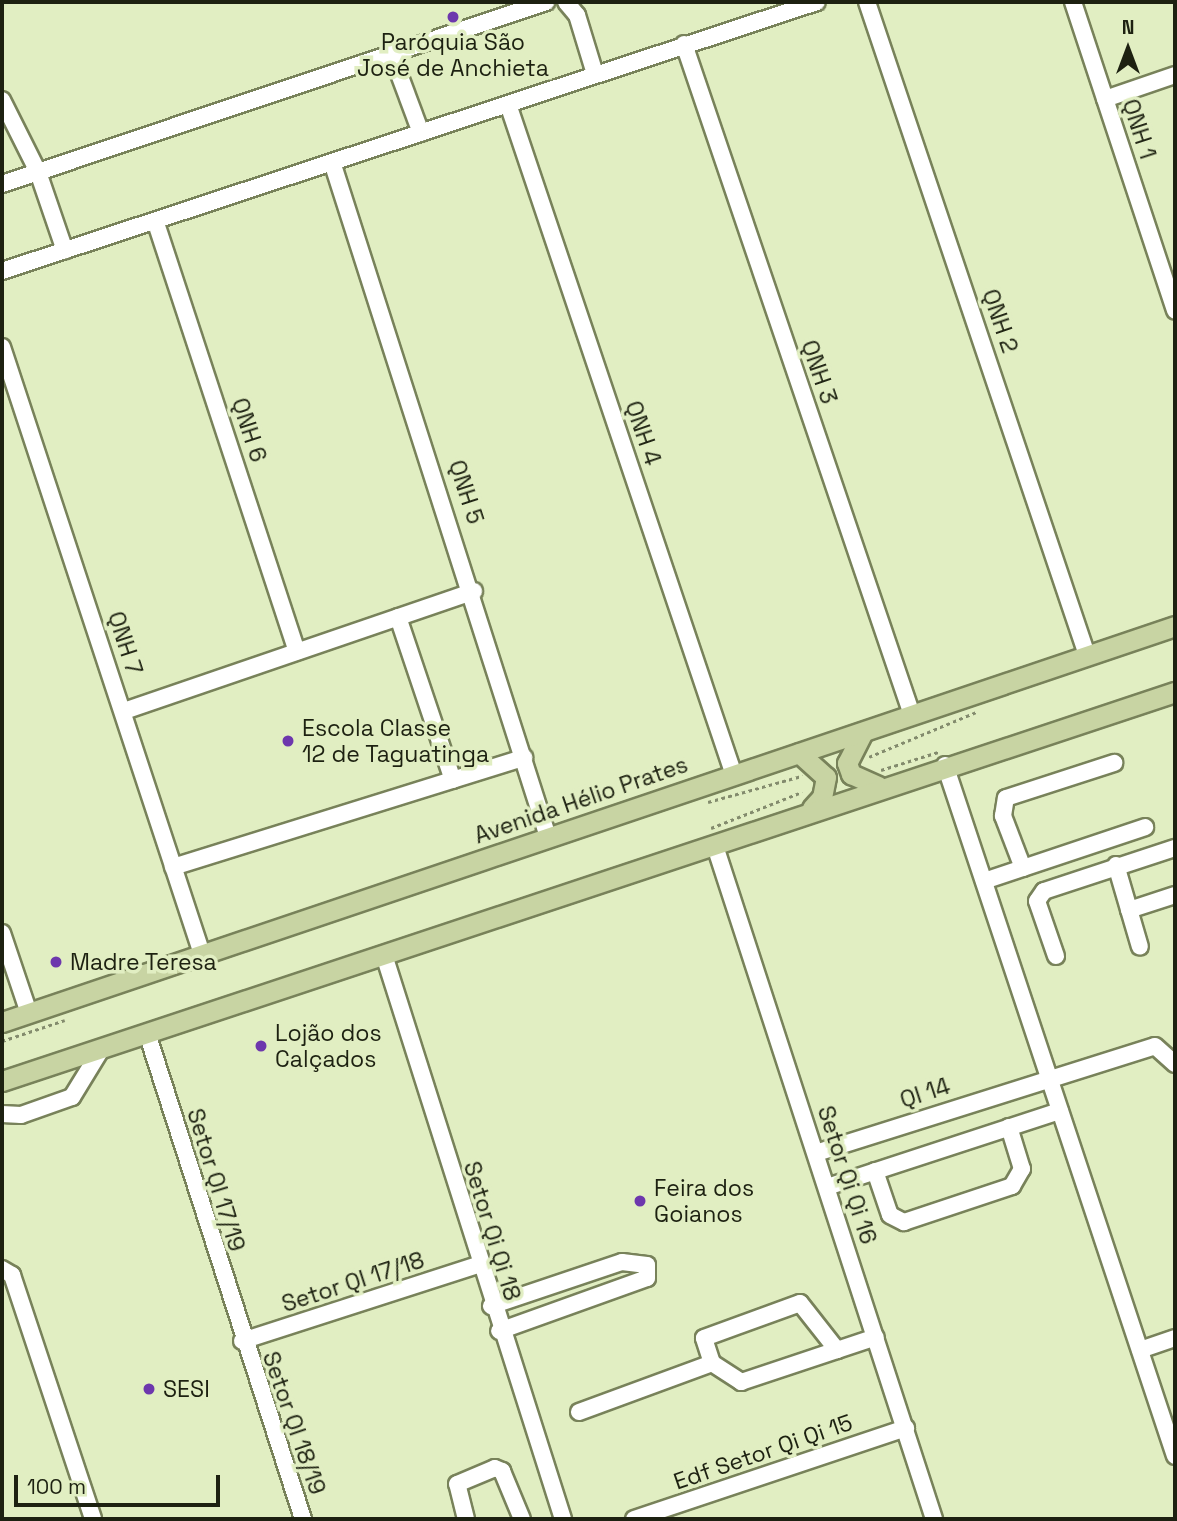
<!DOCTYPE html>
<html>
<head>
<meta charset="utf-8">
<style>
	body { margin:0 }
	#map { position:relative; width:1177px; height:1521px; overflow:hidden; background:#e1eec2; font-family:"Space Grotesk",sans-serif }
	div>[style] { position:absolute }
	.path>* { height:2.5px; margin-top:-1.25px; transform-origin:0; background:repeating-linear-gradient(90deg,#838b6d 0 3.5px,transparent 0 7px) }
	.roads { filter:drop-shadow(2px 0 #78825a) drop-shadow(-2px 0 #78825a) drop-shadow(0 2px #78825a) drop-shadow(0 -2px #78825a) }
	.minor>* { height:16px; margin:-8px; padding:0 8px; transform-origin:8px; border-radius:8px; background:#fff }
	.major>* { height:19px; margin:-9.5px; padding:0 9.5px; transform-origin:9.5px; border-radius:9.5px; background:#c8d4a3 }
	.dots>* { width:19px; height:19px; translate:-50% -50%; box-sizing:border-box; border:4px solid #e1eec2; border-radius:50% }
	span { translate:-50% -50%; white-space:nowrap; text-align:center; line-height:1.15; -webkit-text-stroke:7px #e1eec2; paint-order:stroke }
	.poi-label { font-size:23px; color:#1d2111 }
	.left { translate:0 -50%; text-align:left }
	.street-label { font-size:23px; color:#1d2111 }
	.frame { position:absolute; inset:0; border:4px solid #1d2111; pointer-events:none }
	.north { position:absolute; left:1093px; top:14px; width:70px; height:70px; -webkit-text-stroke:5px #e1eec2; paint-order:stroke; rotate:0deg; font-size:19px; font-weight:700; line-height:28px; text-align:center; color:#1d2111 }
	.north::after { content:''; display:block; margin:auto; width:24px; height:32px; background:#1d2111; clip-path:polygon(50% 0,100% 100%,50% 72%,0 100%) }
	.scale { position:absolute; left:14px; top:1475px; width:206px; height:32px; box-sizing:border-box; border:4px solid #1d2111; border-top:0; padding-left:9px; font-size:21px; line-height:24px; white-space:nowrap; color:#1d2111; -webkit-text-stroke:5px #e1eec2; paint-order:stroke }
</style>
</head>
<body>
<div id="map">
	<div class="path">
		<i style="left:869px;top:757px;width:116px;rotate:-22.8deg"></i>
		<i style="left:881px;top:770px;width:60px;rotate:-17.5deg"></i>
		<i style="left:708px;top:802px;width:98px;rotate:-15.5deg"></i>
		<i style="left:711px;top:828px;width:98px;rotate:-21.6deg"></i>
		<i style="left:2px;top:1041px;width:66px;rotate:-18.4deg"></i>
	</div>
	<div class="roads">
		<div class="minor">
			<i style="left:566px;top:2px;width:17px;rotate:50deg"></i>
			<i style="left:577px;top:15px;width:62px;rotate:73deg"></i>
			<i style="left:867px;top:2px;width:689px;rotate:71.38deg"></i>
			<i style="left:1073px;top:2px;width:325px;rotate:71.7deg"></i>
			<i style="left:684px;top:44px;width:709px;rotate:71.23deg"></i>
			<i style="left:392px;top:55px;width:83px;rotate:69.6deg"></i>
			<i style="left:1105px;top:99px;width:74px;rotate:-18.9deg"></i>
			<i style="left:2px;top:100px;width:80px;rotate:63.4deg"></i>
			<i style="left:38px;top:172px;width:83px;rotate:71.1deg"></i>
			<i style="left:509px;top:107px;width:705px;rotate:71.39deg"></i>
			<i style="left:333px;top:165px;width:706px;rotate:72.26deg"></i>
			<i style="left:2px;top:184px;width:574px;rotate:-18.5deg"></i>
			<i style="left:156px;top:223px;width:451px;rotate:71.8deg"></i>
			<i style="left:2px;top:271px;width:858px;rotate:-18.27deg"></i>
			<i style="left:2px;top:347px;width:639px;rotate:71.76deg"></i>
			<i style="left:398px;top:617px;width:172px;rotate:71.4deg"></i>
			<i style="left:124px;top:711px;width:370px;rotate:-18.9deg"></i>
			<i style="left:945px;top:765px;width:728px;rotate:71.59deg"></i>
			<i style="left:715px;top:846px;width:708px;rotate:71.97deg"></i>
			<i style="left:1116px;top:865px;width:85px;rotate:73.7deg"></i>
			<i style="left:173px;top:867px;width:368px;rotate:-17.3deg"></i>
			<i style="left:1023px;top:868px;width:56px;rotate:-111deg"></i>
			<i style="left:1003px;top:816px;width:18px;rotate:-81deg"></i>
			<i style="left:1006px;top:798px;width:114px;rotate:-18deg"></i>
			<i style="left:984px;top:881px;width:170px;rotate:-18.5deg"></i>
			<i style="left:1129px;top:910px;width:48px;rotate:-18.1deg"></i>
			<i style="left:2px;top:933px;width:84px;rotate:71.4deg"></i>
			<i style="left:384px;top:955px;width:592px;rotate:72.39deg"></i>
			<i style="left:1056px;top:956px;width:58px;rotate:-109.1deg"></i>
			<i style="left:1037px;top:901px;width:12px;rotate:-55deg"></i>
			<i style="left:1044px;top:891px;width:138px;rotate:-18.2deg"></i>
			<i style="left:147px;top:1033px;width:510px;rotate:72.2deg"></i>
			<i style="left:2px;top:1114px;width:19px;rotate:3deg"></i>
			<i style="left:21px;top:1115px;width:54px;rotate:-19.4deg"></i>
			<i style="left:72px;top:1097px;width:57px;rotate:-58.5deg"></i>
			<i style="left:816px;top:1153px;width:355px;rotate:-17.5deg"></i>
			<i style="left:1155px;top:1046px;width:27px;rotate:42deg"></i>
			<i style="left:875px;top:1171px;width:46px;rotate:71.2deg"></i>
			<i style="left:890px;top:1215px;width:16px;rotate:27deg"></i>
			<i style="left:904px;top:1222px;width:114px;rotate:-18.4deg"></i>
			<i style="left:1012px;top:1186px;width:20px;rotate:-60deg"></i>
			<i style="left:1022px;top:1169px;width:44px;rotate:-107.2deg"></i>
			<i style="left:827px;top:1187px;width:245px;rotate:-18.1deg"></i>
			<i style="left:2px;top:1269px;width:12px;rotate:31deg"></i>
			<i style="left:12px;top:1275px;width:257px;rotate:71.6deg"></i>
			<i style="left:491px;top:1306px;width:138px;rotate:-18.6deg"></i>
			<i style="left:622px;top:1262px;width:25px;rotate:7deg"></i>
			<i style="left:647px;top:1265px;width:13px;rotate:90deg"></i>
			<i style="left:647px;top:1278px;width:157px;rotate:160.3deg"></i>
			<i style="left:242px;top:1341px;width:248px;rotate:-17.9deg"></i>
			<i style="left:1140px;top:1350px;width:37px;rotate:-19deg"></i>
			<i style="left:712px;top:1363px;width:26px;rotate:-108deg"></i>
			<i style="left:704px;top:1338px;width:102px;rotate:-20deg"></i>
			<i style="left:800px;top:1303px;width:60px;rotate:51.8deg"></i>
			<i style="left:579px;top:1412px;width:142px;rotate:-20.2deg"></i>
			<i style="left:712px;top:1363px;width:35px;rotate:33deg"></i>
			<i style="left:741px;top:1382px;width:142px;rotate:-18.4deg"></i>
			<i style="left:466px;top:1519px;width:36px;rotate:-104deg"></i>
			<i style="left:457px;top:1484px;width:41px;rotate:-22.8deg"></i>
			<i style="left:495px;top:1468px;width:8px;rotate:23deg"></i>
			<i style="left:502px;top:1471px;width:52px;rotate:67.4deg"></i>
			<i style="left:634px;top:1519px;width:287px;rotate:-18.5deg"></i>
		</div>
		<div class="major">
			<i style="left:863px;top:732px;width:35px;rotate:117deg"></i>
			<i style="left:847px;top:763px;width:12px;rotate:70deg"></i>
			<i style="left:851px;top:774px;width:30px;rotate:24deg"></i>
			<i style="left:799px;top:753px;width:36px;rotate:42deg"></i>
			<i style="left:826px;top:777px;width:20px;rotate:101deg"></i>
			<i style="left:822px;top:797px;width:15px;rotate:132deg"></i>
			<i style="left:2px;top:1022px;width:1238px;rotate:-18.65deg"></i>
			<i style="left:2px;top:1081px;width:1236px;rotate:-18.35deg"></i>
		</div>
	</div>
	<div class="dots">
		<i style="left:453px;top:17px;background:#6d37ad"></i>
		<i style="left:288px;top:741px;background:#6d37ad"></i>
		<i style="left:56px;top:962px;background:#6d37ad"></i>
		<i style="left:261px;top:1046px;background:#6d37ad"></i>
		<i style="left:640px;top:1201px;background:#6d37ad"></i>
		<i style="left:149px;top:1389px;background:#6d37ad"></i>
	</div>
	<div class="poi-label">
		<span style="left:453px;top:55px">Paróquia São<br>José de Anchieta</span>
		<span class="left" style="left:302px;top:741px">Escola Classe<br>12 de Taguatinga</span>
		<span class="left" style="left:70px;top:962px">Madre Teresa</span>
		<span class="left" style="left:275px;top:1046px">Lojão dos<br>Calçados</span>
		<span class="left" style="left:654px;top:1201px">Feira dos<br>Goianos</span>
		<span class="left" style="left:163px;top:1389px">SESI</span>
	</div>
	<div class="street-label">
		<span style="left:1139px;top:129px;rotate:72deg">QNH 1</span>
		<span style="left:1000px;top:321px;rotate:71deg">QNH 2</span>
		<span style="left:819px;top:372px;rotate:71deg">QNH 3</span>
		<span style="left:249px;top:430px;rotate:72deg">QNH 6</span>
		<span style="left:643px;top:433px;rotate:71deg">QNH 4</span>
		<span style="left:466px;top:492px;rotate:72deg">QNH 5</span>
		<span style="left:125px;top:643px;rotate:72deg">QNH 7</span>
		<span style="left:581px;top:800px;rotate:-19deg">Avenida Hélio Prates</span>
		<span style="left:925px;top:1093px;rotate:-18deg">QI 14</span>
		<span style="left:847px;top:1175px;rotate:72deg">Setor Qi Qi 16</span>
		<span style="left:216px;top:1180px;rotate:73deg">Setor QI 17/19</span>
		<span style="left:492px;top:1231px;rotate:73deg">Setor Qi Qi 18</span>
		<span style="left:353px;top:1282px;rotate:-18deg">Setor QI 17/18</span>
		<span style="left:294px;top:1423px;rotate:71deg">Setor QI 18/19</span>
		<span style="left:763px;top:1452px;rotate:-19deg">Edf Setor Qi Qi 15</span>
	</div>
	<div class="frame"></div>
	<div class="north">N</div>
	<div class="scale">100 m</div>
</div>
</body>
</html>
